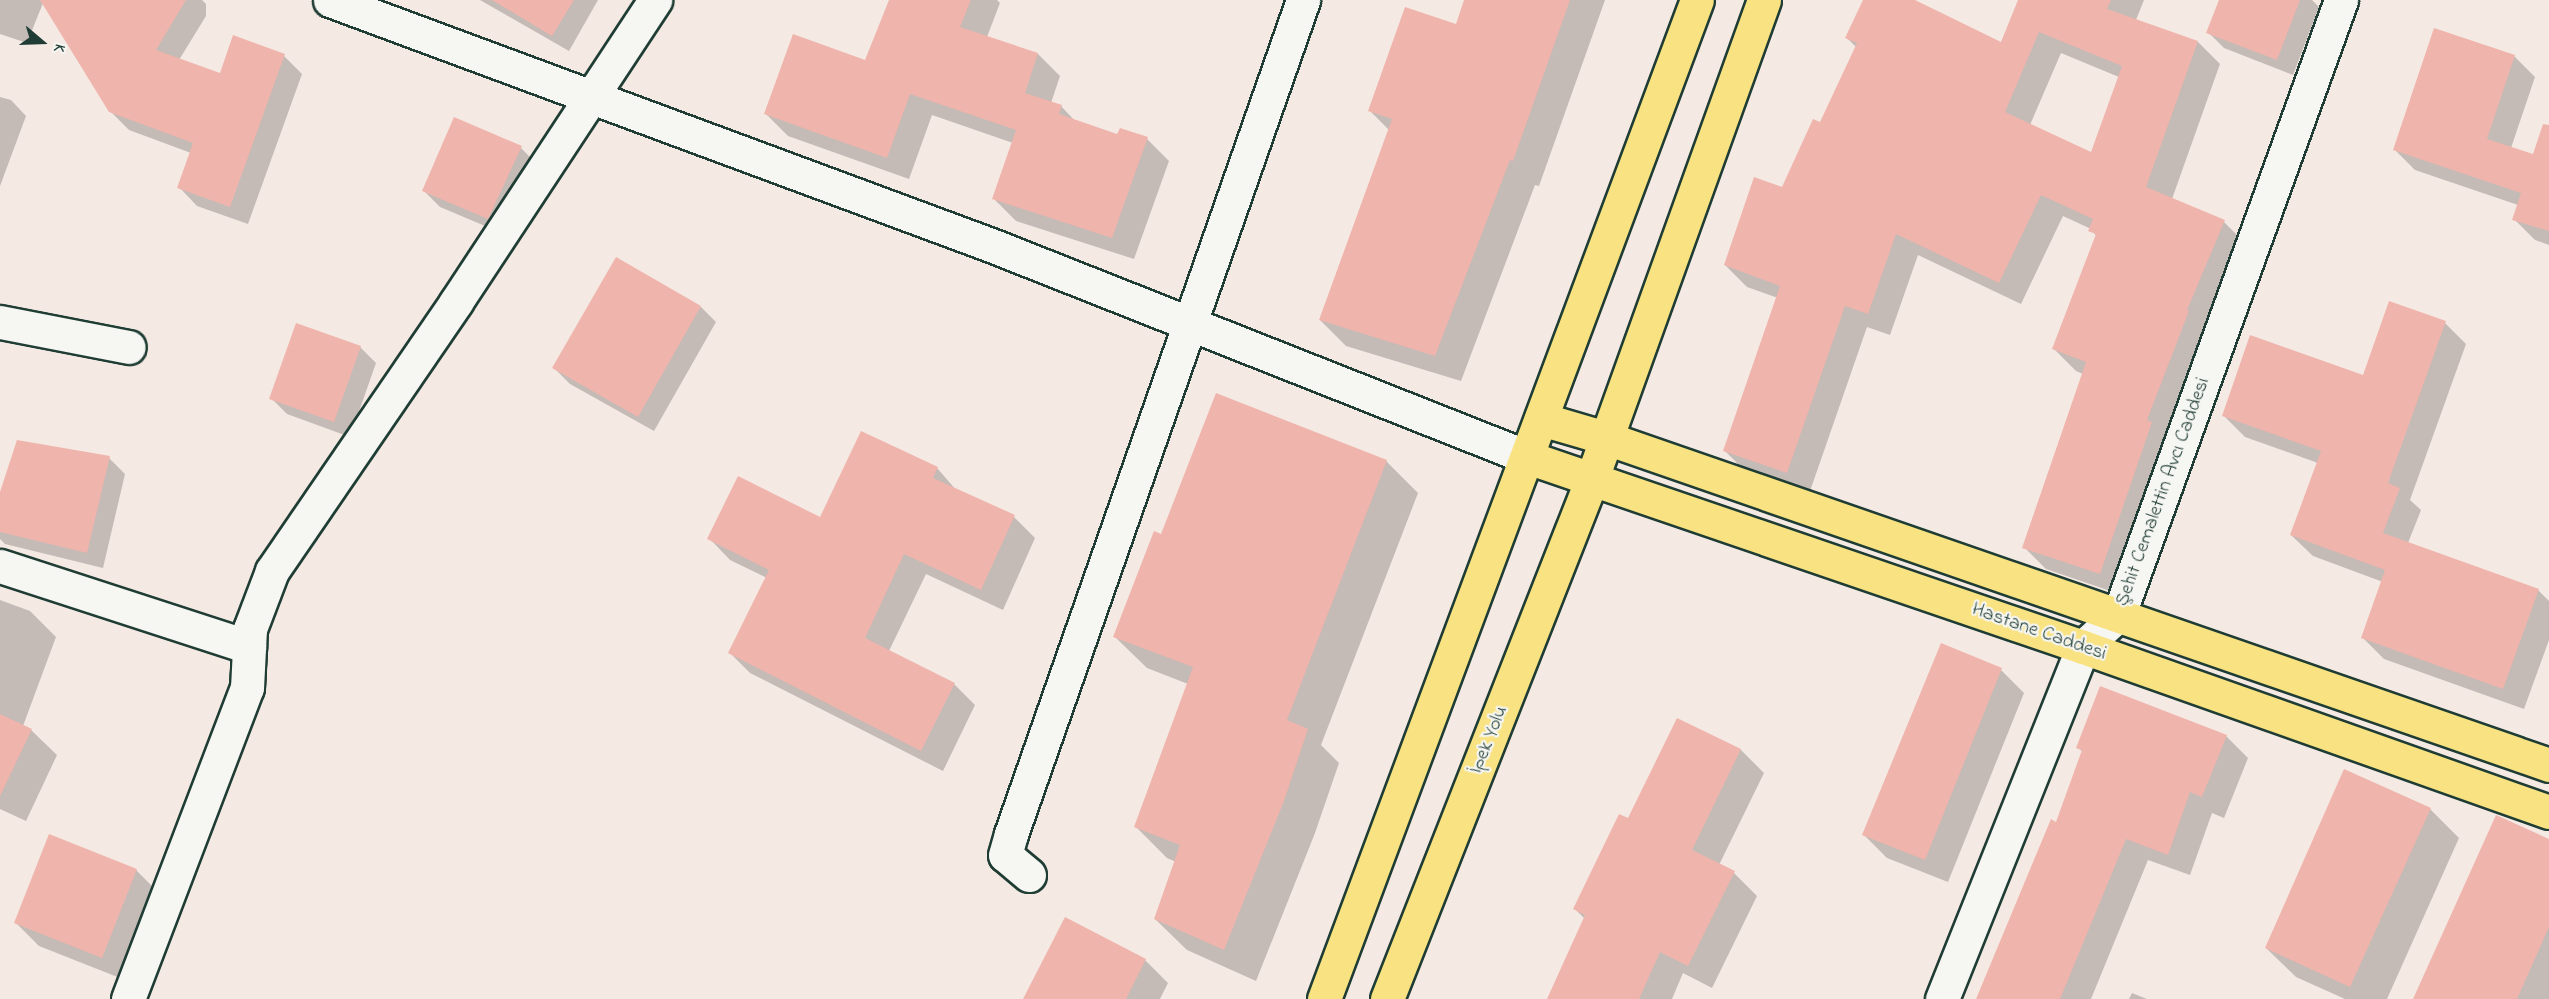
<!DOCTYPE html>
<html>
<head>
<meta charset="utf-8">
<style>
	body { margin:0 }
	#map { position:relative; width:2549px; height:999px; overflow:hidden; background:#f5e9e4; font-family:"Indie Flower",sans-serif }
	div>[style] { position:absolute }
	.shadow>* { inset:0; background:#0003 }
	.building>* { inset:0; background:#efb4ac }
	.roads { filter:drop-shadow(2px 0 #1f3d34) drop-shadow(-2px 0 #1f3d34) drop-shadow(0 2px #1f3d34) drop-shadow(0 -2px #1f3d34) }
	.minor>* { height:33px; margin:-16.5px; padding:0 16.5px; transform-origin:16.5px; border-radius:16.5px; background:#f6f6f2 }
	.major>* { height:33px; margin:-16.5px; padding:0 16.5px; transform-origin:16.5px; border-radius:16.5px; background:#f8e281 }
	.highway>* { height:33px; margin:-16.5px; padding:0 16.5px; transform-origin:16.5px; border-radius:16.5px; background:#f8e281 }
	span { translate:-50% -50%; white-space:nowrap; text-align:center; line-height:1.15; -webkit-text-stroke:4.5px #f6f6f2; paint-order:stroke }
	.street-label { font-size:20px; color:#1f3d34 }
	.north { position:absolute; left:12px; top:12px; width:60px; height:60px; -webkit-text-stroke:4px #f6f6f2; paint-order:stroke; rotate:109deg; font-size:16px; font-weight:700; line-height:24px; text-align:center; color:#1f3d34 }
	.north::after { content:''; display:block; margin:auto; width:21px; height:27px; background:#1f3d34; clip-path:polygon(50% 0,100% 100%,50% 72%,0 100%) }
</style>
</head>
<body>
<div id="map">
	<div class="shadow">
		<i style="clip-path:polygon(0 0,202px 0,206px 4px,206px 16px,179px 60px,221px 75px,284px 56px,302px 74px,248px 224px,197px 206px,179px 187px,191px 153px,129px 130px,110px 111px,43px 3px,27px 43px,0 34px)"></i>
		<i style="clip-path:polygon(480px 0,598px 0,569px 51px)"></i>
		<i style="clip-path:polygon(891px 0,997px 0,1000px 3px,987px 37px,1038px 54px,1060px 76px,1051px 103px,1061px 106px,1076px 122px,1118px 136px,1147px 139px,1169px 161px,1134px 259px,1016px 221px,994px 199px,1013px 143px,932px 115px,909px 179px,788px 136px,766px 114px,866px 62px)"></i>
		<i style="clip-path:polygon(1466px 0,1605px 0,1539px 186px,1535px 185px,1461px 381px,1346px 346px,1320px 320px,1390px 131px,1370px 111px,1457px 26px)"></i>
		<i style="clip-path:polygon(evenodd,1865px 0,1912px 0,2002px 44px,2019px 0,2144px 0,2136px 20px,2198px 42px,2220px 64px,2172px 199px,2224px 222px,2246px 244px,2122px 595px,2046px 569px,2024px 547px,2083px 374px,2076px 371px,2054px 349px,2097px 237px,2091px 229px,2063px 216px,2021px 304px,1918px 255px,1890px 335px,1867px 327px,1809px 494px,1746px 472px,1724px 450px,1778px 298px,1747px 287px,1725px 265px,1783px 189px,1821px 124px,1856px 47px,1847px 38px,1865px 0,2061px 53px,2119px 77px,2092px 154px,2030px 125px,2061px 53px)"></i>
		<i style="clip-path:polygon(2221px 0,2312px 0,2319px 7px,2293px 75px,2224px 48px,2208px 32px)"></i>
		<i style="clip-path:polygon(2514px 56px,2535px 77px,2511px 148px,2549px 161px,2549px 245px,2535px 240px,2514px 219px,2518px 205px,2415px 170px,2395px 150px)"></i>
		<i style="clip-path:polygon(0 97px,11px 100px,26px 116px,0 186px)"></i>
		<i style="clip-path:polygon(521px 148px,536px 163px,504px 234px,440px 207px,424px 191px)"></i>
		<i style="clip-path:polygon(701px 307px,716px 322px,654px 431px,570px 384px,554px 368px)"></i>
		<i style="clip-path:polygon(2445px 323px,2466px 344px,2410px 500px,2421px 510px,2408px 543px,2538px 590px,2549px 601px,2549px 640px,2524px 709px,2384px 659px,2363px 638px,2383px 582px,2313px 556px,2291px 535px,2318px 463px,2245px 437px,2224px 416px,2363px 377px)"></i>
		<i style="clip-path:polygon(360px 347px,376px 363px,350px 437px,287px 414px,271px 398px)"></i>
		<i style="clip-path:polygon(109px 458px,125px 474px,103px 568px,5px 544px,0 539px,0 497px)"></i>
		<i style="clip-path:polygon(1386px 461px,1418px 493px,1321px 745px,1339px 763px,1315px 833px,1256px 981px,1187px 950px,1155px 919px,1176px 862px,1167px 858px,1136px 827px,1188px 684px,1147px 668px,1115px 637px,1162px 536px)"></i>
		<i style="clip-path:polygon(937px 468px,957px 491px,1014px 517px,1035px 538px,1003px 610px,926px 574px,889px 651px,954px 684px,975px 705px,943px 771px,750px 673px,729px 652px,767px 578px,730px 560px,709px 538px,821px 519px)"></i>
		<i style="clip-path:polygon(0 600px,30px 611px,56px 637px,23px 726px,31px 730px,57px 755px,26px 821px,0 809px)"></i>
		<i style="clip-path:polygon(2001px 670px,2024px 693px,1948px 882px,1887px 858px,1864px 835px)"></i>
		<i style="clip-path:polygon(1677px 720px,1741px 750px,1764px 773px,1719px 865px,1734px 873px,1757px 896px,1712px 988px,1683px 973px,1672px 999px,1549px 999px,1585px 919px,1574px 908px,1628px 820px)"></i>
		<i style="clip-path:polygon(2226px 736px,2248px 758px,2224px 818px,2212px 813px,2190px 875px,2148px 860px,2091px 999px,1985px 999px,2057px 824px,2083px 752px,2078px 748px)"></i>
		<i style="clip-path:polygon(2430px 809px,2459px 838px,2387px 999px,2345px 999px,2296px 977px,2266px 948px)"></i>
		<i style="clip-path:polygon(2549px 840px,2549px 999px,2423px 999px)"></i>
		<i style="clip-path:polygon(136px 870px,159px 893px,125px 980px,39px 946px,16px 923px)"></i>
		<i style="clip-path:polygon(1145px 960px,1168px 983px,1160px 999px,1025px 999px)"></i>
		<i style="clip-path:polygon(2132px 993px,2147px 999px,2129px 999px)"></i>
	</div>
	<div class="building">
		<i style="clip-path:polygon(40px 0,186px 0,156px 50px,220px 73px,233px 35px,285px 54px,230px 207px,177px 188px,193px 143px,109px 112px)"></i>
		<i style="clip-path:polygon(492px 0,574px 0,552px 36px)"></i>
		<i style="clip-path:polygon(889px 0,971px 0,960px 27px,1038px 53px,1025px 93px,1062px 105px,1059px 114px,1117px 134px,1120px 128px,1148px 137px,1112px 238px,992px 199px,1016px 130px,910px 94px,887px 158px,764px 114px,793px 34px,865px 60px)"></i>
		<i style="clip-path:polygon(1464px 0,1570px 0,1513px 161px,1510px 160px,1435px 356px,1319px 320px,1392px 119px,1368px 111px,1405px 7px,1456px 24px)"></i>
		<i style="clip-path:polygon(evenodd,1863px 0,1915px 0,2001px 42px,2018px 0,2111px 0,2107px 9px,2198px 41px,2146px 187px,2225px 220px,2187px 310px,2189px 311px,2147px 420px,2152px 422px,2100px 574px,2022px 548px,2086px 362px,2052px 349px,2096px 234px,2088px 231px,2093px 219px,2041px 195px,1999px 283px,1896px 234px,1868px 314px,1845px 306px,1787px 473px,1723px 451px,1780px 286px,1724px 265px,1754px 177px,1782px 187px,1813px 119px,1820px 122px,1857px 43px,1845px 38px,1863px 0,2039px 32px,2122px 66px,2091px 152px,2005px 112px,2039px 32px)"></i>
		<i style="clip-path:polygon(2219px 0,2300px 0,2277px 60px,2206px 33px)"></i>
		<i style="clip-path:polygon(2434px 28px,2515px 55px,2487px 139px,2533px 154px,2543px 124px,2549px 125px,2549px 231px,2512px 220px,2521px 193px,2393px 150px)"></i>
		<i style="clip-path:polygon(454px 117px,522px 146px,488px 219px,422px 191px)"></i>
		<i style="clip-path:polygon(616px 257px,701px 306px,638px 417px,552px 368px)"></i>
		<i style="clip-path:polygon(2389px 301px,2446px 321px,2388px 483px,2400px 488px,2383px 533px,2539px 589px,2503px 689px,2361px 638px,2385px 570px,2290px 535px,2321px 451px,2222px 416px,2250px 335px,2363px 375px)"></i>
		<i style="clip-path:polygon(296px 323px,361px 346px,334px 422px,269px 399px)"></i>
		<i style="clip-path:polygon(1216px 393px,1387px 460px,1287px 720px,1308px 729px,1284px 801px,1224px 950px,1154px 919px,1180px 845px,1134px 827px,1193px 667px,1113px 637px,1154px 531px,1161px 534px)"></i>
		<i style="clip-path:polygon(861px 431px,938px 467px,933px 478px,1015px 515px,981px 590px,904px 554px,865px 638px,955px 683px,921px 751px,728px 653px,769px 570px,707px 539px,738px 476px,820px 517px)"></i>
		<i style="clip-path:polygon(17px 440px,110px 456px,87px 553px,0 532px,0 492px)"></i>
		<i style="clip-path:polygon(1941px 643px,2002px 668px,1925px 860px,1862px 835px)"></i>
		<i style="clip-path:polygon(2100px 686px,2227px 735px,2202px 797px,2190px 792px,2168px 855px,2126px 839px,2060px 999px,1976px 999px,2051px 819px,2056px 822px,2082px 750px,2076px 748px)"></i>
		<i style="clip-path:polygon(0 714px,32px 729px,0 796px)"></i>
		<i style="clip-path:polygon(1677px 718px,1741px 749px,1692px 850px,1735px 871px,1688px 966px,1660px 952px,1639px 999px,1547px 999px,1585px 915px,1573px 909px,1619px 814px,1628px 818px)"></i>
		<i style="clip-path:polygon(2344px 769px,2431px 808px,2350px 987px,2265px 948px)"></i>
		<i style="clip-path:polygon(2496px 815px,2549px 839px,2549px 927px,2517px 999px,2413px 999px)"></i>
		<i style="clip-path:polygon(49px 834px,137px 869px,102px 958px,14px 923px)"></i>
		<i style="clip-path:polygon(1065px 917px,1146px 959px,1126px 999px,1023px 999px)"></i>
	</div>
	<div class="roads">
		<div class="minor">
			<i style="left:330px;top:0;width:705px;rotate:20.34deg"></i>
			<i style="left:991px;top:245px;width:576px;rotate:21.58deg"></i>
			<i style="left:0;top:322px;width:131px;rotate:11deg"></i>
			<i style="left:0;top:566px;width:262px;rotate:18deg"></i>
			<i style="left:1029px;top:875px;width:31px;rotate:-140deg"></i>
			<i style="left:1005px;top:855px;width:22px;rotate:-74deg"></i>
			<i style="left:1011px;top:834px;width:884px;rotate:-70.7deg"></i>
			<i style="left:128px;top:999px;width:333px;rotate:-69.1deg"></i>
			<i style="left:247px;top:688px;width:59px;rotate:-87.1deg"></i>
			<i style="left:250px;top:629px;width:62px;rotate:-69.2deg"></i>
			<i style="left:272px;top:571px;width:326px;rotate:-55.6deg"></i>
			<i style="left:456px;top:302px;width:362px;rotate:-56.6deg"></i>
			<i style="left:1942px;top:999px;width:379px;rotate:-68.2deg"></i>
			<i style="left:2083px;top:647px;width:49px;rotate:-42.5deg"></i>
			<i style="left:2119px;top:614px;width:653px;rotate:-70.12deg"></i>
		</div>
		<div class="major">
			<i style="left:1541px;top:419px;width:68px;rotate:16.3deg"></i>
			<i style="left:1606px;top:438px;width:998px;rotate:19.12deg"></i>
			<i style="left:1527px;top:457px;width:588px;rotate:18.87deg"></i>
			<i style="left:2083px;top:647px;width:494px;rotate:19.5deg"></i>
		</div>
		<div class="highway">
			<i style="left:1324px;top:999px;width:1066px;rotate:-69.53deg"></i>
			<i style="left:1387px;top:999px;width:557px;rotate:-68.5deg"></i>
			<i style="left:1591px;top:481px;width:511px;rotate:-70.22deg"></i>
		</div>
	</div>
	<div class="street-label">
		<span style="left:2163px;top:492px;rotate:-70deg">Şehit Cemalettin Avcı Caddesi</span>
		<span style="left:2039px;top:632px;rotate:19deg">Hastane Caddesi</span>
		<span style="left:1489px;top:740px;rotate:-68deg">İpek Yolu</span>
	</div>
	<div class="north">K</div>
</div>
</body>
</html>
